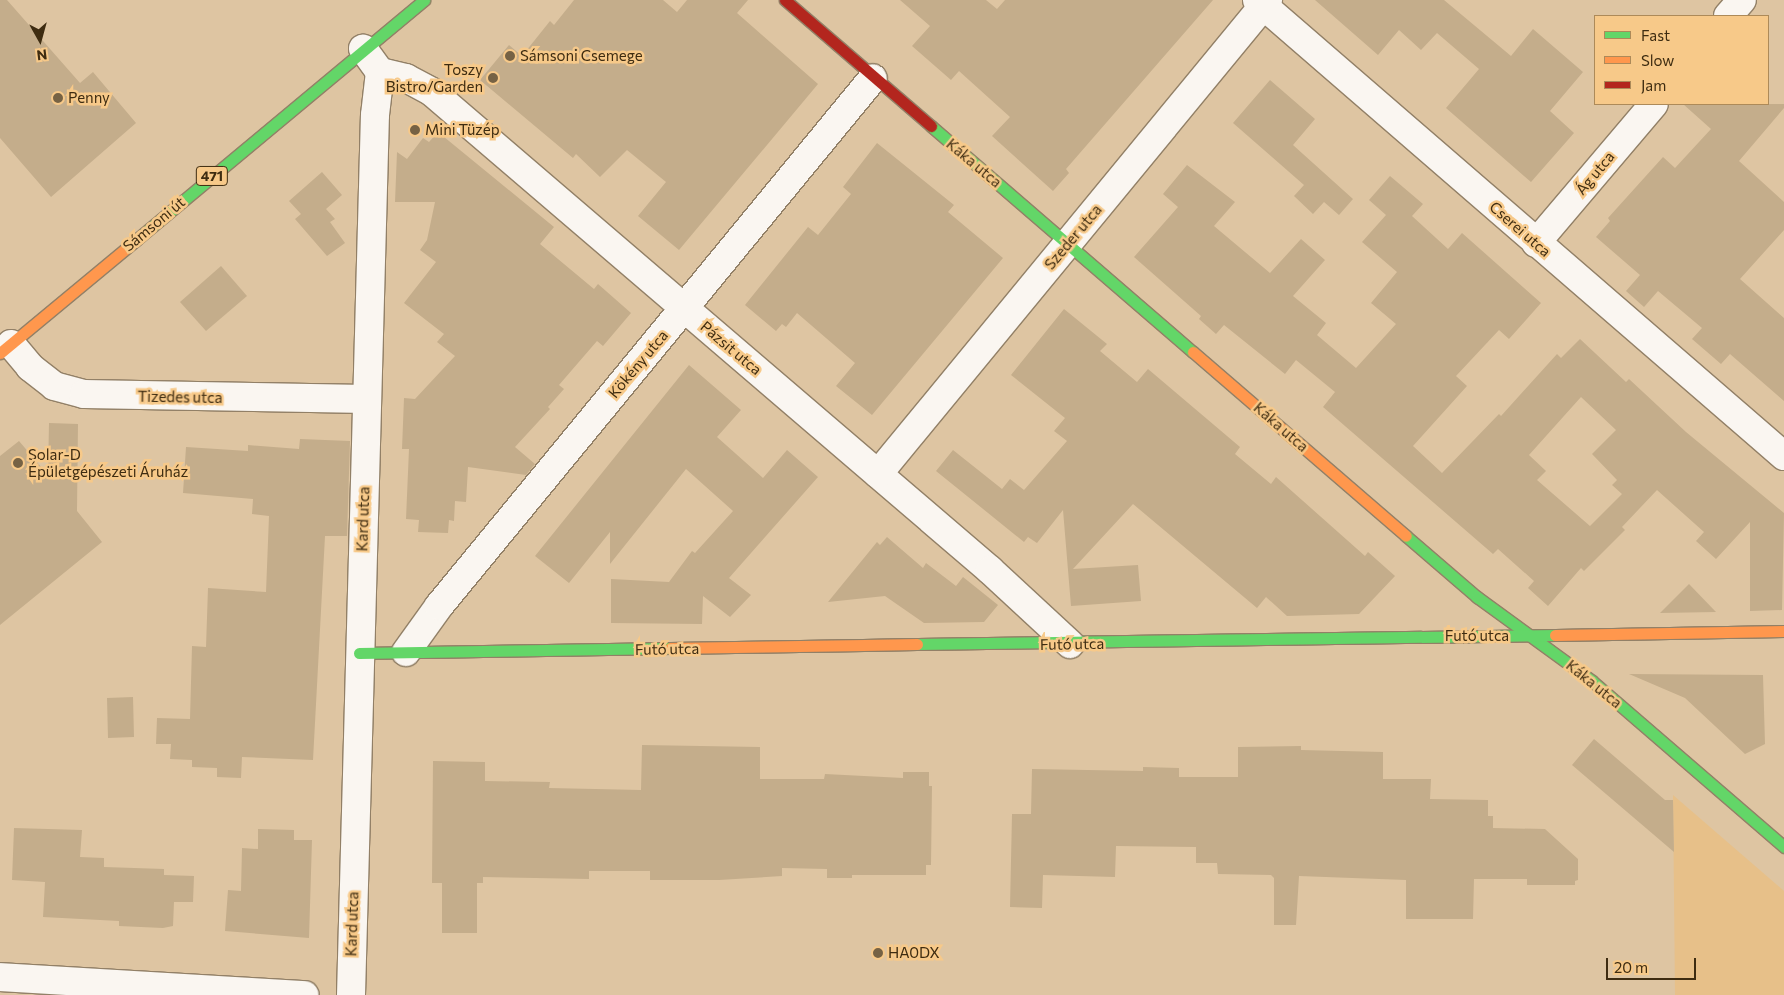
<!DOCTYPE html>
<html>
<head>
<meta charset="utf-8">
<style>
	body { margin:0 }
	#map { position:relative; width:1784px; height:995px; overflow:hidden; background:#dec5a2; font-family:Commissioner,sans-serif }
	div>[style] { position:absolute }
	.built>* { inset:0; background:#e7c089 }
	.building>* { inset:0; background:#c4ad8b }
	.roads { filter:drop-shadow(1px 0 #928067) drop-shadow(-1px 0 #928067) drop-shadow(0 1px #928067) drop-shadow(0 -1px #928067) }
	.street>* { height:28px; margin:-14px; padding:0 14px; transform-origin:14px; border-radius:14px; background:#faf6f1 }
	.fast>* { height:11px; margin:-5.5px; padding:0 5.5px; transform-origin:5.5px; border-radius:5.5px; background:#63d668 }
	.slow>* { height:11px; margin:-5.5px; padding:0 5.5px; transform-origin:5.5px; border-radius:5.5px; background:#ff974d }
	.jam>* { height:11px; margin:-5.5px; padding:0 5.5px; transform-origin:5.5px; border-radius:5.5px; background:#b3261e }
	.dots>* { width:14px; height:14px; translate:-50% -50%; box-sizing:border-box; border:2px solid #f7c989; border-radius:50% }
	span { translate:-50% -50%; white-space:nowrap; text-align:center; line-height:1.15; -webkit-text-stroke:5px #f7c989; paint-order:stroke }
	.shield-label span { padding:1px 4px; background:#f7c989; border:1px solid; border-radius:4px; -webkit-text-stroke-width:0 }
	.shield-label { font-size:14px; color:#3e2c11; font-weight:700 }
	.poi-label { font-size:15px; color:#3e2c11 }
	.left { translate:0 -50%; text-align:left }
	.right { translate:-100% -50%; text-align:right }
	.street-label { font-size:15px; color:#3e2c11 }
	.legend { position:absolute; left:1594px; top:15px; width:175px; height:90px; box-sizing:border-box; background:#f7c989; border:1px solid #ad8a59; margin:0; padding:6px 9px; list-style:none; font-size:15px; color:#3e2c11 }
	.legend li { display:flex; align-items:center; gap:10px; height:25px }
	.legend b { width:25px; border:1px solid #ad8a59 }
	.north { position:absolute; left:15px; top:15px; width:50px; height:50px; -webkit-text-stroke:4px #f7c989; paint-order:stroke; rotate:173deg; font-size:14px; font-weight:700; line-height:20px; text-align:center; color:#3e2c11 }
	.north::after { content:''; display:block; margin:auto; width:18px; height:22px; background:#3e2c11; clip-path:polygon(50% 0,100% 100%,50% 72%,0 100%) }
	.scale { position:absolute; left:1606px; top:958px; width:90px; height:22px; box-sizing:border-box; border:2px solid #3e2c11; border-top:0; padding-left:6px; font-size:15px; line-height:18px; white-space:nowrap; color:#3e2c11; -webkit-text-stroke:4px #f7c989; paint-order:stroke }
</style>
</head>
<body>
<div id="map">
	<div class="built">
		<i style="clip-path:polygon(1673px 795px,1784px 891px,1784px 995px,1675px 995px)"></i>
	</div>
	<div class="building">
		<i style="clip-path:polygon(0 0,7px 0,80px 83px,93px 72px,136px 123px,51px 197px,0 138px)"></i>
		<i style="clip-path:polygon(574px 0,663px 0,677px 12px,687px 0,748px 0,737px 13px,818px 84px,679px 250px,638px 216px,666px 182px,627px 150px,600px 177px,576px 154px,573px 158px,480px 80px,509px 45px,522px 56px,550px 21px,554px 25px)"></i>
		<i style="clip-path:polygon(900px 0,986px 0,997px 9px,1005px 0,1213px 0,1066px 169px,1069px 173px,1053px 191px,992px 136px,1010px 117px,959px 71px,951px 80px,912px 46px,930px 26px)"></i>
		<i style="clip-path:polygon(1315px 0,1444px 0,1511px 56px,1533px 29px,1583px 72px,1550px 111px,1574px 133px,1531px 182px,1446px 108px,1479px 69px,1437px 33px,1421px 50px,1399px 30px,1378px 55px)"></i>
		<i style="clip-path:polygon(1270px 80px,1315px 119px,1293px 145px,1353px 199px,1339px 215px,1324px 202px,1313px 214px,1294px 196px,1304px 185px,1233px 123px)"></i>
		<i style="clip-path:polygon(1683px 104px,1784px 104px,1784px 108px,1739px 161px,1784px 202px,1784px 230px,1740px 279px,1784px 318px,1784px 401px,1730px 354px,1721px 364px,1692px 339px,1702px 328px,1658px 291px,1644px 307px,1626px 291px,1640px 275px,1596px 237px,1610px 221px,1608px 218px,1663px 157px,1675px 168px,1711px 129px)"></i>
		<i style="clip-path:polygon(438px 132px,554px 227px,540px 244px,594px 289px,598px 284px,631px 313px,603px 346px,597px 341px,559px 385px,564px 389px,548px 407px,550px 409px,515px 447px,535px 464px,526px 475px,468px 467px,466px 502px,455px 501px,454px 521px,449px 520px,448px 533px,418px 532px,419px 520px,406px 519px,409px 449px,402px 449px,404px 398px,415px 399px,455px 356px,437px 342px,444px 334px,404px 303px,436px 262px,420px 250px,427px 240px,435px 202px,395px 202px,397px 152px,407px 159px,423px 138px,429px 142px)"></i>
		<i style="clip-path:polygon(877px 143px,954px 205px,948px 212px,1003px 258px,872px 415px,836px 386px,855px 363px,797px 313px,786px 327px,782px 324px,776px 331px,745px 305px,808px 227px,818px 235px,851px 194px,843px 187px)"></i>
		<i style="clip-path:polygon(evenodd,1187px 165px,1235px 202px,1214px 226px,1270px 273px,1301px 239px,1325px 260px,1293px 296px,1326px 323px,1317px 335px,1356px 368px,1396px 324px,1371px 303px,1397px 272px,1362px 242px,1386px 215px,1369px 200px,1390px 176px,1423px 204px,1412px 216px,1448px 249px,1462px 233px,1541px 303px,1509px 339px,1499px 330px,1456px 376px,1467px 386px,1413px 446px,1442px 473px,1499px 414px,1501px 416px,1557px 354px,1561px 358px,1580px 339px,1626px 382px,1629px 379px,1686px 432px,1784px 513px,1782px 610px,1750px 611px,1750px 522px,1716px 559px,1696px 541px,1704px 532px,1657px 490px,1622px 527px,1625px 530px,1584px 571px,1581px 568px,1548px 606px,1528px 588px,1534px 581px,1498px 549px,1493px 554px,1323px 407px,1335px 392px,1296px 360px,1285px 374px,1224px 325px,1216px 334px,1199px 319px,1201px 316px,1134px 257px,1178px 207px,1163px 194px,1187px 165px,1581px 397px,1616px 430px,1592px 454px,1617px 480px,1612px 485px,1622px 494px,1590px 526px,1537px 480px,1546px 471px,1529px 455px,1581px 397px)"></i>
		<i style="clip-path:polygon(322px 172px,342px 195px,326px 209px,335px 219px,330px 222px,345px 243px,327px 256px,295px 219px,301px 214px,289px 201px)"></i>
		<i style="clip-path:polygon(221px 266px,247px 296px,206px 331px,180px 302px)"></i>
		<i style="clip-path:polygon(1064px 309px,1107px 344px,1100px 351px,1137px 382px,1148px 369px,1240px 447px,1235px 454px,1271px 484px,1276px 477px,1365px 556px,1368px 552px,1395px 576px,1359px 614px,1287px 616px,1266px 597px,1257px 608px,1133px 504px,1073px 569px,1138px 565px,1141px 601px,1071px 606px,1063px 510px,1037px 543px,1028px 537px,1024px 542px,936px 471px,953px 450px,1002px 489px,1010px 479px,1024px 490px,1067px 441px,1054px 431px,1065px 418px,1011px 375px)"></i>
		<i style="clip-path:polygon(689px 365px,741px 410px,717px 437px,763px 478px,787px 450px,818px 477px,729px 578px,751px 595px,730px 617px,703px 596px,702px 624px,611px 623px,611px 579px,669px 582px,692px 551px,695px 553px,733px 511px,686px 469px,610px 564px,610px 532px,569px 583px,535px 556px)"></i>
		<i style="clip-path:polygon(49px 423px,78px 424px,77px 511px,102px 542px,0 625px,0 456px,19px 441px,48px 475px)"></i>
		<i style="clip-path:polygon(300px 439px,350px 441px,347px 536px,325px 536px,313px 760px,242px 757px,241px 778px,217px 777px,217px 768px,192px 767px,192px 760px,170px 759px,171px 744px,156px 744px,157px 718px,190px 719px,192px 646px,206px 647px,208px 588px,266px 592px,269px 516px,252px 514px,253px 499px,183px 493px,186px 447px,248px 451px,248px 445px,299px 449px)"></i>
		<i style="clip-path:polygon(887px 537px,923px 568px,926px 563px,956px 586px,963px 577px,998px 605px,984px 622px,924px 623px,885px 596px,828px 602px,877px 542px,880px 545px)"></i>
		<i style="clip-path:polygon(1689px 584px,1716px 612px,1660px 613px)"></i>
		<i style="clip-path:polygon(1629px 674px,1763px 675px,1765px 744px,1745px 754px,1685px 698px)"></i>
		<i style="clip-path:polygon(133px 697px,134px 737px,108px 738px,107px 698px)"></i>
		<i style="clip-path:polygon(1594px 739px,1665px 800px,1673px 800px,1674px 852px,1572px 765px)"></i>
		<i style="clip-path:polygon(642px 745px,760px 747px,760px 779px,824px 779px,825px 774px,903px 778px,903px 772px,929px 772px,929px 786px,932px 786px,931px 865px,926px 865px,926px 875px,852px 875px,852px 878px,827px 878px,827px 869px,782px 868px,782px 876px,719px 880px,650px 880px,650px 871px,589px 871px,589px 879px,483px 877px,483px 883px,477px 883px,477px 933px,442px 933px,442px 883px,432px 883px,433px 761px,485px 762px,485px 781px,550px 782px,549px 788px,641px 790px)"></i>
		<i style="clip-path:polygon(1301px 746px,1301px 750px,1383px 752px,1383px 779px,1431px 779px,1430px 799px,1488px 800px,1488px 816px,1493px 816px,1493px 828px,1545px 829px,1578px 859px,1578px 880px,1575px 881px,1575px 885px,1527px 885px,1527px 879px,1474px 879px,1473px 919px,1406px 919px,1406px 880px,1299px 876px,1296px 925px,1274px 925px,1274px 878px,1271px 875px,1218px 874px,1217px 863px,1196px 863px,1196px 847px,1116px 846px,1115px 877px,1043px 875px,1042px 908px,1010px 907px,1012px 814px,1031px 814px,1032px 769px,1143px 771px,1143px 767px,1179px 768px,1179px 777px,1238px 777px,1238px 747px)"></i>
		<i style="clip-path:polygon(14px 828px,82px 830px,80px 857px,104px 858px,104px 867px,164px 869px,164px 875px,194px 876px,193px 902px,174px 902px,173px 926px,163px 928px,119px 926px,119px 921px,43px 917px,45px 882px,12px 880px)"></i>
		<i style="clip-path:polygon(258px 829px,294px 830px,294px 840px,312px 840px,309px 938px,225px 931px,228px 890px,241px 891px,242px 848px,258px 849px)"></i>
	</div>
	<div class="roads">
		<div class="street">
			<i style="left:1257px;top:0;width:697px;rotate:40.87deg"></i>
			<i style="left:1728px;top:16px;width:21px;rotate:-49deg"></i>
			<i style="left:380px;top:72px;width:27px;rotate:13deg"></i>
			<i style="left:406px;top:78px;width:30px;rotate:28deg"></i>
			<i style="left:432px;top:92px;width:735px;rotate:40.58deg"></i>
			<i style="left:990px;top:570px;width:109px;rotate:42.8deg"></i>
			<i style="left:1536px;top:243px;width:182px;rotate:-49.7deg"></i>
			<i style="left:11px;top:344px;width:30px;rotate:50deg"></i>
			<i style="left:30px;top:367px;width:31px;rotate:38deg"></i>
			<i style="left:54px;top:386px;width:31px;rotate:15deg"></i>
			<i style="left:84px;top:394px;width:283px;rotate:1deg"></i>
			<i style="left:878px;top:474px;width:614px;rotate:-50.55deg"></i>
			<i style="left:406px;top:652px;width:57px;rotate:-54.3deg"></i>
			<i style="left:439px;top:606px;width:683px;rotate:-50.58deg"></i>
			<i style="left:0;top:977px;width:305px;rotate:3.4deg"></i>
			<i style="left:351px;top:995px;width:880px;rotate:-88.44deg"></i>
			<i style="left:375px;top:115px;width:43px;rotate:-83.4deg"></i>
			<i style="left:380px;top:72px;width:29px;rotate:-126deg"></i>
		</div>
		<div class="fast">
			<i style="left:931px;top:126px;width:346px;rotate:40.8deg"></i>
			<i style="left:136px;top:240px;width:375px;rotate:-39.8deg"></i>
			<i style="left:1406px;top:536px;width:94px;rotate:40.7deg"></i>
			<i style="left:1477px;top:597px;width:142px;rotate:36.1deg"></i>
			<i style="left:1592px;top:681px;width:254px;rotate:40.8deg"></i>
			<i style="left:917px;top:644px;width:638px;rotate:-0.81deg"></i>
			<i style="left:359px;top:653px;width:311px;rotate:-0.9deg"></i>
		</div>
		<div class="slow">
			<i style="left:1193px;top:352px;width:281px;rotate:40.8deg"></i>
			<i style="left:0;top:353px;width:177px;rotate:-39.7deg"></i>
			<i style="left:1555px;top:635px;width:229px;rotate:-1deg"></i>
			<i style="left:670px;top:648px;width:247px;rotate:-0.9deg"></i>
		</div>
		<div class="jam">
			<i style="left:785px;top:0;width:193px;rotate:40.8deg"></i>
		</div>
	</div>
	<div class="dots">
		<i style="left:510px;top:56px;background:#766244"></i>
		<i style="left:493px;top:78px;background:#766244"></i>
		<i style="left:58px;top:98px;background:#766244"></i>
		<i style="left:415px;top:130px;background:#766244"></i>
		<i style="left:18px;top:463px;background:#766244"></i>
		<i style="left:878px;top:953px;background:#766244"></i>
	</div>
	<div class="shield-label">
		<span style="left:212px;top:176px">471</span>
	</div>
	<div class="poi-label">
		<span class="left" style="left:520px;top:56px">Sámsoni Csemege</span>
		<span class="right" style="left:483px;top:78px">Toszy<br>Bistro/Garden</span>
		<span class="left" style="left:68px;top:98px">Penny</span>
		<span class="left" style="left:425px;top:130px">Mini Tüzép</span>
		<span class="left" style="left:28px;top:463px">Solar-D<br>Épületgépészeti Áruház</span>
		<span class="left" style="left:888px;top:953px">HA0DX</span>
	</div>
	<div class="street-label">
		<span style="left:974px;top:163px;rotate:40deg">Káka utca</span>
		<span style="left:1595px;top:173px;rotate:-50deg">Ág utca</span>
		<span style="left:154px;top:224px;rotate:-40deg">Sámsoni út</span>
		<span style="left:1520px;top:229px;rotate:41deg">Cserei utca</span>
		<span style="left:1073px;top:237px;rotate:-50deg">Szeder utca</span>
		<span style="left:731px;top:348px;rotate:40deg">Pázsit utca</span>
		<span style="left:638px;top:364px;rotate:-50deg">Kökény utca</span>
		<span style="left:180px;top:397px;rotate:1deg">Tizedes utca</span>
		<span style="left:1281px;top:427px;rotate:41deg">Káka utca</span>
		<span style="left:363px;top:519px;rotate:-88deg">Kard utca</span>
		<span style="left:1477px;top:636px">Futó utca</span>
		<span style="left:1072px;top:644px;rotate:-1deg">Futó utca</span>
		<span style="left:667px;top:649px;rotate:-1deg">Futó utca</span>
		<span style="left:1594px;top:684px;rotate:39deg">Káka utca</span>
		<span style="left:352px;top:924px;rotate:-88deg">Kard utca</span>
	</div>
	<ul class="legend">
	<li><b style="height:6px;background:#63d668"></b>Fast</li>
	<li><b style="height:6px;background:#ff974d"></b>Slow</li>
	<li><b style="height:6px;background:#b3261e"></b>Jam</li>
	</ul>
	<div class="north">N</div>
	<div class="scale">20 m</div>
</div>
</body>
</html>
